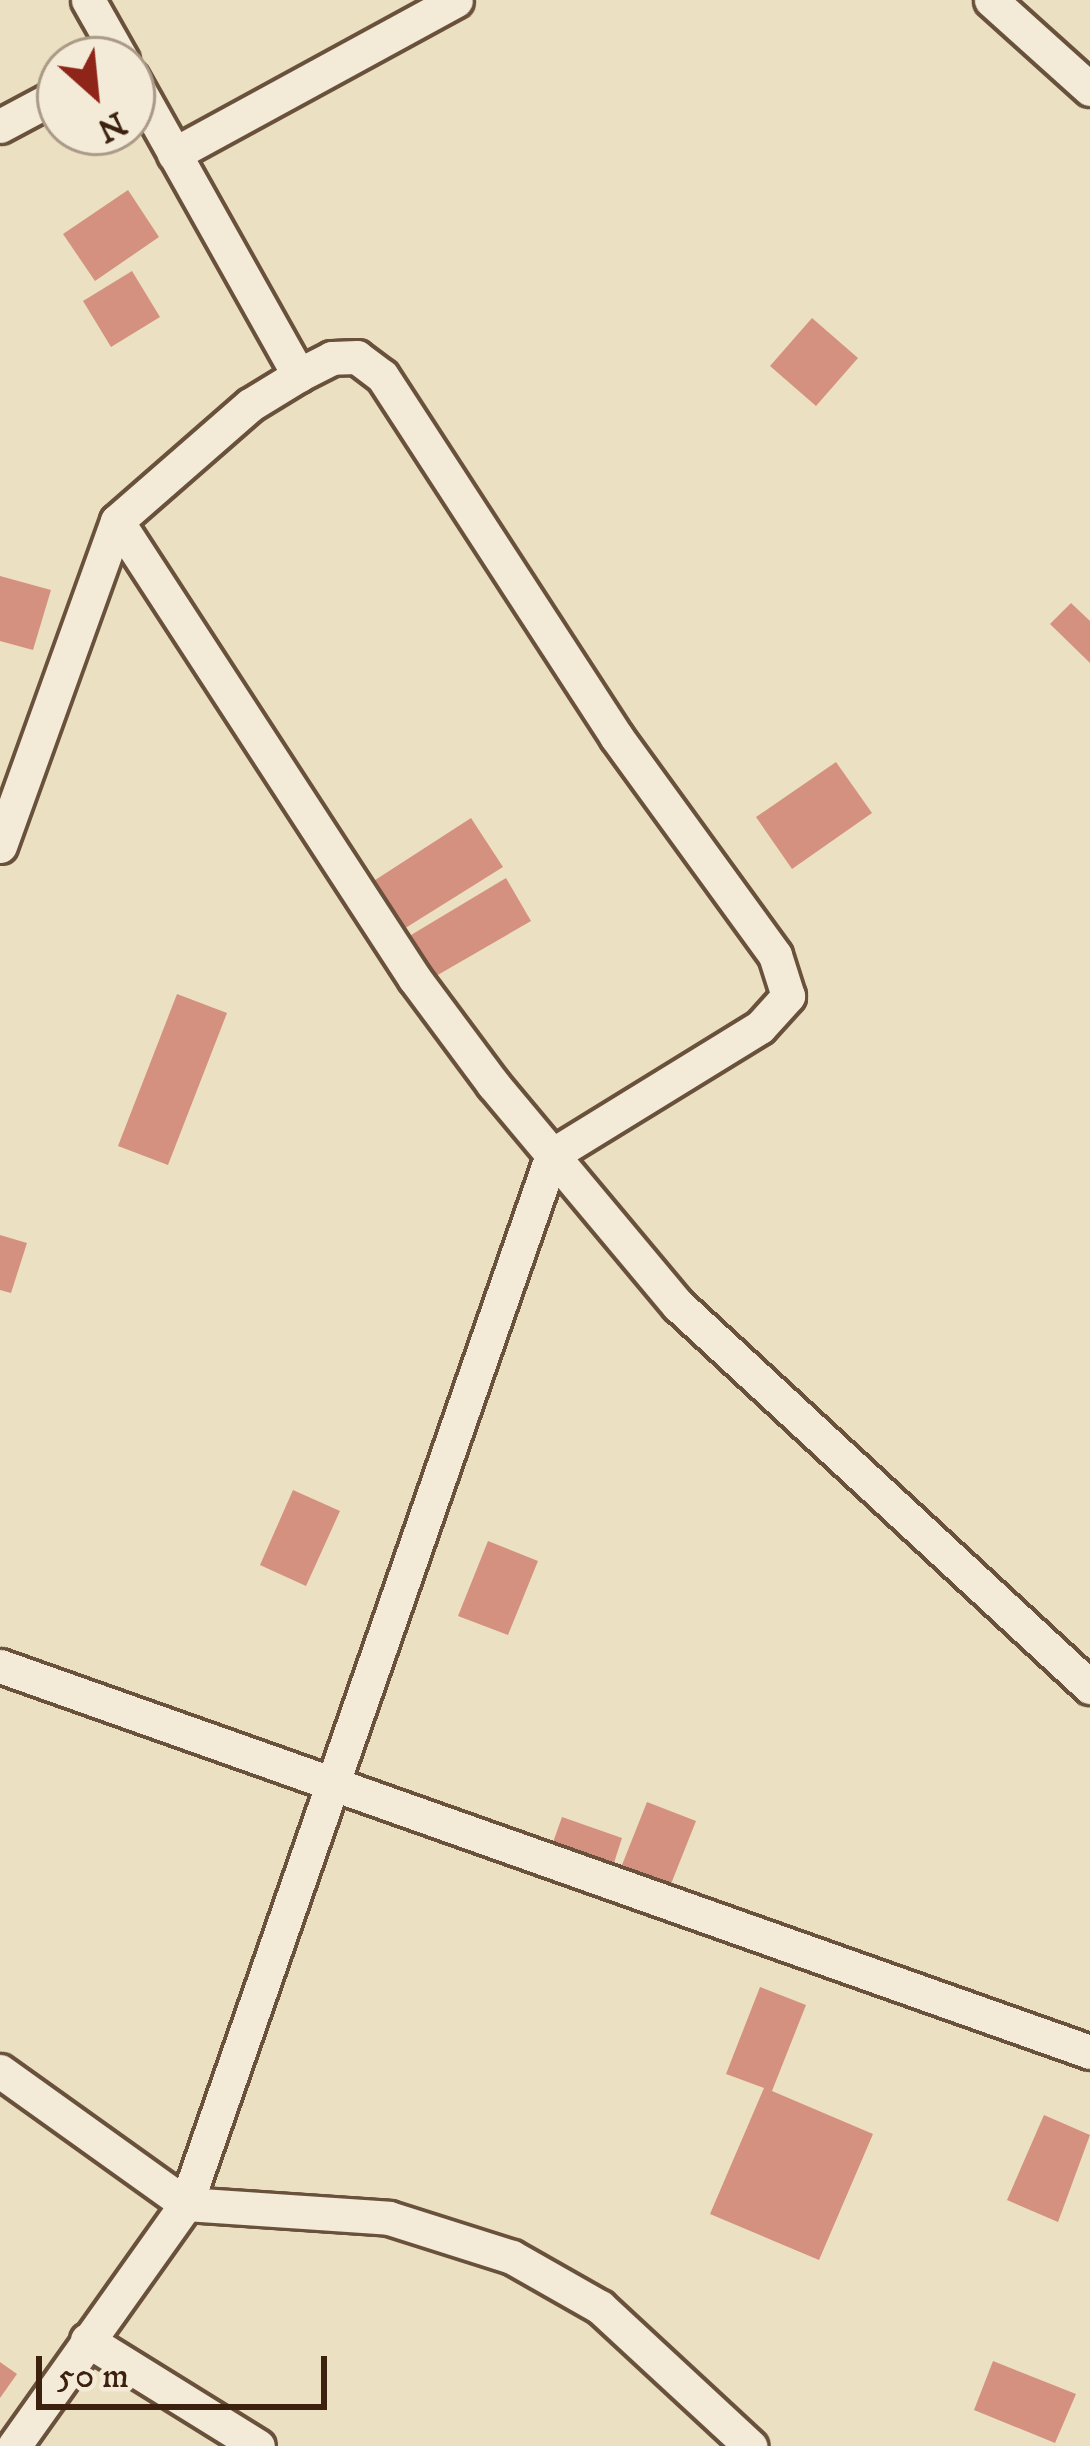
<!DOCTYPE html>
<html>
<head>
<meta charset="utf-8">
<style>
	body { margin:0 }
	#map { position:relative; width:1090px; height:2446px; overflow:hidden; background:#ece0c2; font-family:"IM FELL DW Pica",serif }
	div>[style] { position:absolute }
	.building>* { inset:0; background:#d49180 }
	.roads { filter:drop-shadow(3px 0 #69513c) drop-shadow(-3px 0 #69513c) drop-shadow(0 3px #69513c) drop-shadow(0 -3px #69513c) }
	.minor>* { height:33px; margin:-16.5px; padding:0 16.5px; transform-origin:16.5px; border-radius:16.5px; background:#f3ebd7 }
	span { translate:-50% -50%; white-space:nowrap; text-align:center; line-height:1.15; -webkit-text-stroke:9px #f3ebd7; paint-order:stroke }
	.north { position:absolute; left:36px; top:36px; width:120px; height:120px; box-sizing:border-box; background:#f3ebd7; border:3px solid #aa9a87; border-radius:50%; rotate:153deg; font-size:33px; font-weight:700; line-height:48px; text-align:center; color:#3d210f }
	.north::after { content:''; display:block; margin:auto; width:42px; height:54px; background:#8f2418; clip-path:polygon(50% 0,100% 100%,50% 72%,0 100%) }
	.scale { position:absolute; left:36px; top:2356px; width:291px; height:54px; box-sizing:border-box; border:6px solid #3d210f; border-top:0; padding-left:15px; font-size:36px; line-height:42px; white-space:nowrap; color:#3d210f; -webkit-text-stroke:9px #f3ebd7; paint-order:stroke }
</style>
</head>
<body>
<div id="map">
	<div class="building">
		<i style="clip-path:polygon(128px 190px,159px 237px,95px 281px,63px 234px)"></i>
		<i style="clip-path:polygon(132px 271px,160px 317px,111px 347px,83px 301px)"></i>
		<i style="clip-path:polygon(812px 318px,858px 358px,816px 406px,770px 366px)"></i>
		<i style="clip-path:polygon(0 576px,51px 590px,33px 650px,0 641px)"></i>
		<i style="clip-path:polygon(1071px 603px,1090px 621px,1090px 663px,1050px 624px)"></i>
		<i style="clip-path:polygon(836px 762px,872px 813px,792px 869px,756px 817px)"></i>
		<i style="clip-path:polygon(471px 818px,503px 867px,399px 932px,369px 884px)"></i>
		<i style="clip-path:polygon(506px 878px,531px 921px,436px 976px,411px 935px)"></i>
		<i style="clip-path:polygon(177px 994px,227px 1013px,168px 1165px,118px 1146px)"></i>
		<i style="clip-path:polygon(0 1235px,27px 1243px,11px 1293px,0 1290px)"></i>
		<i style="clip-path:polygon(293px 1490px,340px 1511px,306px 1586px,260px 1565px)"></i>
		<i style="clip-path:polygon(488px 1541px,538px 1561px,508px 1635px,458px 1616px)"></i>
		<i style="clip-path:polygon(647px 1802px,696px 1821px,667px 1894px,618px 1875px)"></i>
		<i style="clip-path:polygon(562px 1817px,622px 1838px,612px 1869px,551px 1848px)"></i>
		<i style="clip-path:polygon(760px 1987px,806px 2005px,772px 2091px,873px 2134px,819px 2260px,710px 2214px,764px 2088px,726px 2074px)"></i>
		<i style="clip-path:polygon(1044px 2115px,1090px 2135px,1058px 2222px,1007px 2200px)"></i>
		<i style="clip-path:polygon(993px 2361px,1076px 2394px,1055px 2443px,974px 2410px)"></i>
		<i style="clip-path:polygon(0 2362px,17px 2374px,0 2398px)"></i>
	</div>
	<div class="roads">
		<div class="minor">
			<i style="left:88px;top:0;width:69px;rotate:60.5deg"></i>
			<i style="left:991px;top:0;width:133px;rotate:42deg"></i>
			<i style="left:132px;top:78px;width:341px;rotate:60.7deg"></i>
			<i style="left:299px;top:375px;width:57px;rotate:148.5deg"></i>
			<i style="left:250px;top:405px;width:176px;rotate:138.9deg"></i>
			<i style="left:117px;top:521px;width:546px;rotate:56.95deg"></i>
			<i style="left:415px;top:979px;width:131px;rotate:53.4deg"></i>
			<i style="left:493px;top:1084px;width:288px;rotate:50.1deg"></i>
			<i style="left:678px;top:1305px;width:562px;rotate:42.84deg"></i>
			<i style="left:0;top:126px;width:68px;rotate:-28.1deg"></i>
			<i style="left:174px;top:154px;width:321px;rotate:-28.6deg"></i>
			<i style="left:0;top:846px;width:345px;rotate:-70.2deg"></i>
			<i style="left:0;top:1666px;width:1156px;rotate:19.5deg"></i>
			<i style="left:0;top:2071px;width:229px;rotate:35.6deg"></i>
			<i style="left:186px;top:2204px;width:1111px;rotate:-70.77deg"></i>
			<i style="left:552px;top:1155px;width:244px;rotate:-31.6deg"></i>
			<i style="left:760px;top:1027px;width:42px;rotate:-47.9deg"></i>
			<i style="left:788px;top:996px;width:43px;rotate:-107.6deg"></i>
			<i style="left:775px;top:955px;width:271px;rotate:-126deg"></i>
			<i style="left:616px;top:736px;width:429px;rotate:-123deg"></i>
			<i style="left:382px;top:376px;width:31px;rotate:-143deg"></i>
			<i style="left:357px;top:357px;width:25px;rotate:178deg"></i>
			<i style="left:332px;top:358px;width:37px;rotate:153deg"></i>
			<i style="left:87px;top:2340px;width:201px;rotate:31.8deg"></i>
			<i style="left:14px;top:2446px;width:297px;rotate:-54.6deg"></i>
			<i style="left:186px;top:2204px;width:203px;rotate:3.9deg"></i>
			<i style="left:389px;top:2218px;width:129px;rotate:17.6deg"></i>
			<i style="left:512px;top:2257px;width:101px;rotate:29.6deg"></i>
			<i style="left:600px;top:2307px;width:205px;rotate:42.8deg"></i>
		</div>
	</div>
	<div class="north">N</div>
	<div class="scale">50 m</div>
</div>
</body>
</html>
